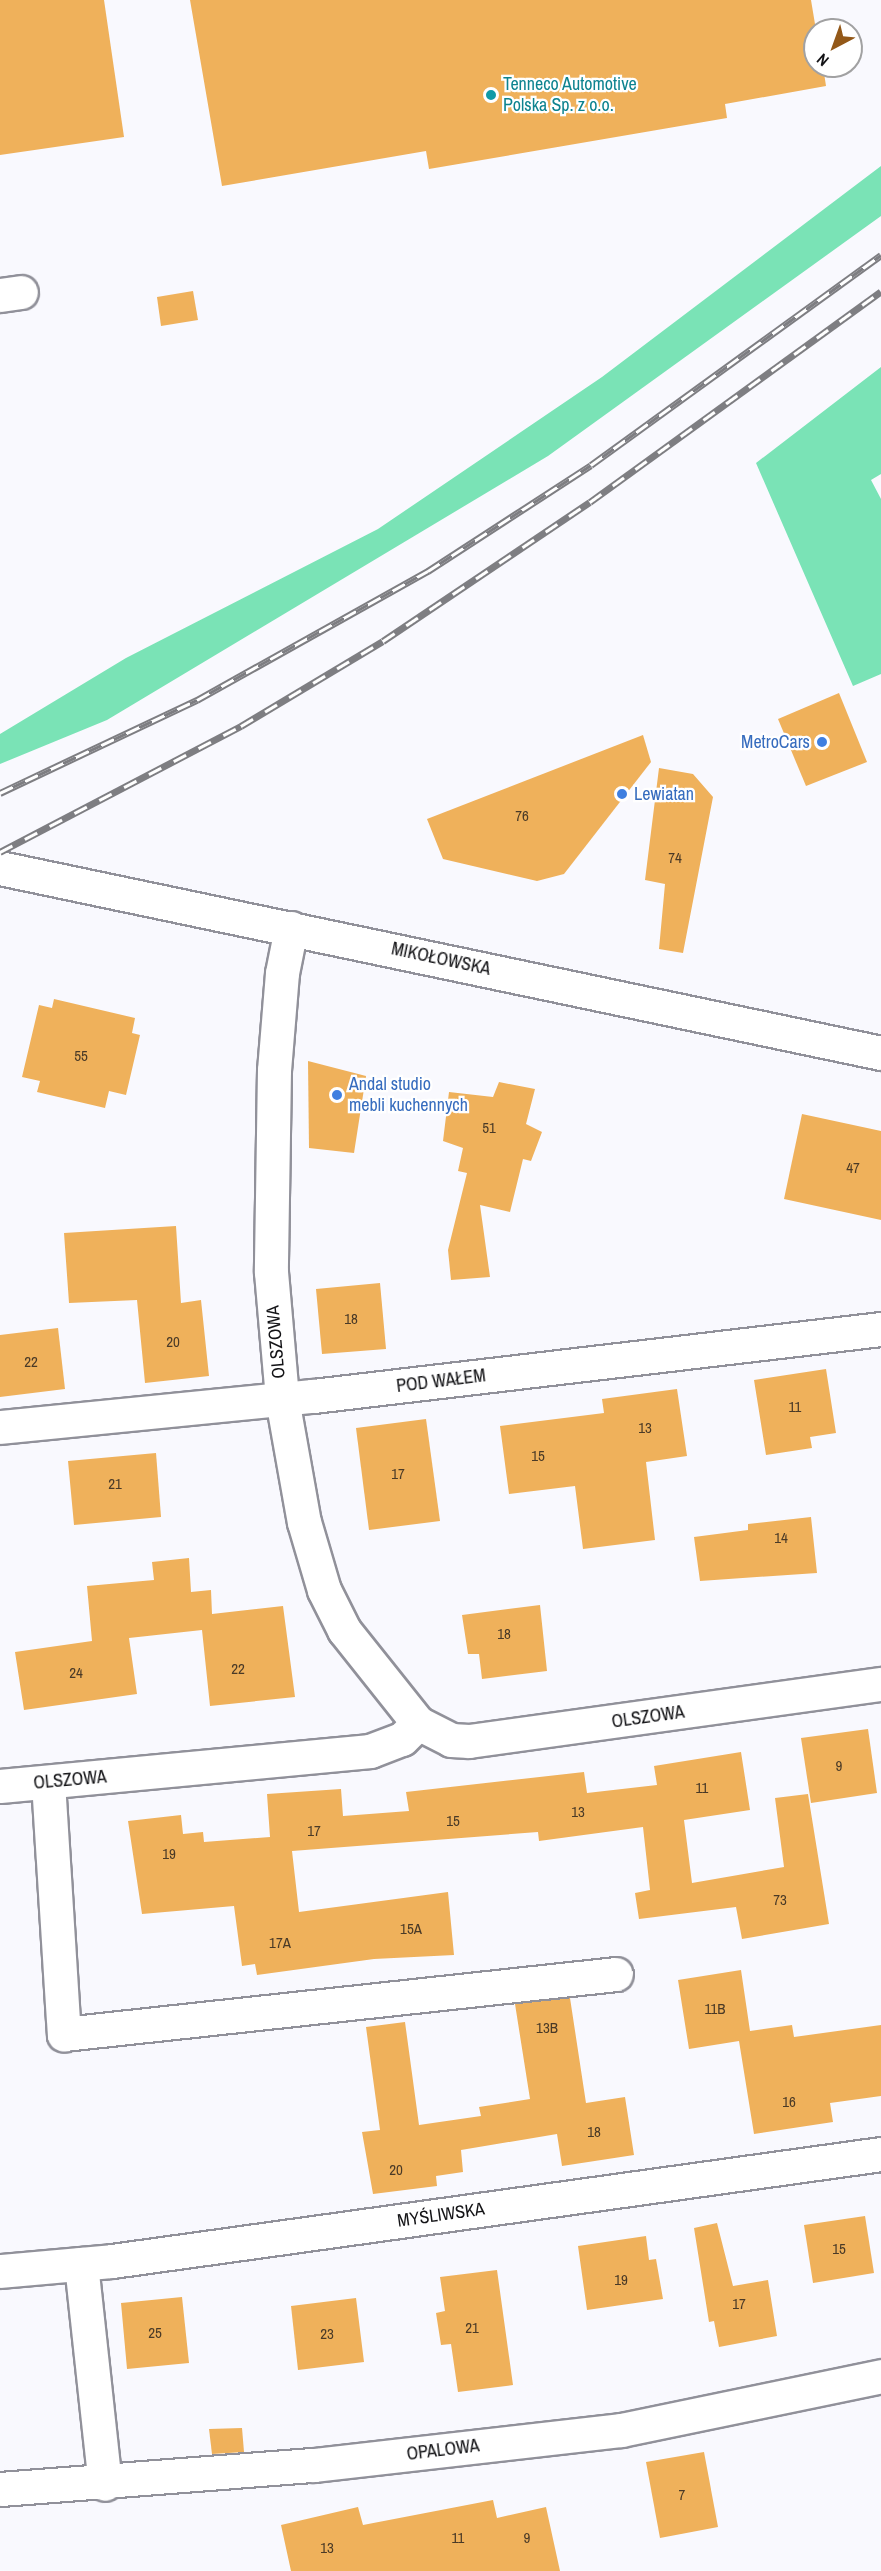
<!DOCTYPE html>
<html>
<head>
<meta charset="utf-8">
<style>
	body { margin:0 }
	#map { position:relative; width:881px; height:2571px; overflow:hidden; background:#f9f9fe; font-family:"Archivo Narrow",sans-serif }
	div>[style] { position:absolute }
	.green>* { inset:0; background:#7ae3b6 }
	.building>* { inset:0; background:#efb15b }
	.roads { filter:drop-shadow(2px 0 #91919a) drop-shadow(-2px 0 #91919a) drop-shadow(0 2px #91919a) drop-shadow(0 -2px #91919a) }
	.minor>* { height:33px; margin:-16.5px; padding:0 16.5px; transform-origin:16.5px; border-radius:16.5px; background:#fff }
	.secondary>* { height:33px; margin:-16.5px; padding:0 16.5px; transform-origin:16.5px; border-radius:16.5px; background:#fff }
	.rail>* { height:7px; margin-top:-3.5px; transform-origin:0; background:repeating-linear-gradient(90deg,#fff 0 14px,#7e7e82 0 28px); box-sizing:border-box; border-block:2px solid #7e7e82 }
	.dots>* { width:16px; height:16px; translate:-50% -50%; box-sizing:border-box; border:3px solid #fff; border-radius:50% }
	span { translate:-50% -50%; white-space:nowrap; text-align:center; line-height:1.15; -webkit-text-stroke:4.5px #fff; paint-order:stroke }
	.number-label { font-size:15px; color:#4a3a27 }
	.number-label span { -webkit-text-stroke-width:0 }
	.culture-label { font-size:18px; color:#0d838f }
	.left { translate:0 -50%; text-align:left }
	.shop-label { font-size:18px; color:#366cbe }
	.right { translate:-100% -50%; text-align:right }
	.street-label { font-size:18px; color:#131316 }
	.north { position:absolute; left:803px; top:18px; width:60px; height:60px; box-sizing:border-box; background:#fff; border:2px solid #a1a1a2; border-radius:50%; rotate:221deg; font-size:16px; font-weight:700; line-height:24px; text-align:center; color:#131316 }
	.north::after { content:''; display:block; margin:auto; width:21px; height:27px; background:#935818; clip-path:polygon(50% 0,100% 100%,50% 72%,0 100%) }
</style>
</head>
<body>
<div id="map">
	<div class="green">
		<i style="clip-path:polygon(881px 166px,881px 216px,548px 456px,107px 720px,0 764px,0 734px,126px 658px,378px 529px,602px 377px)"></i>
		<i style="clip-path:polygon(881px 367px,881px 474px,871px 480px,881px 499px,881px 674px,853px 686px,756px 463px)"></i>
	</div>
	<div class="building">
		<i style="clip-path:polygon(0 0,104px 0,124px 137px,0 155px)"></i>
		<i style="clip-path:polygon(190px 0,811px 0,816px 30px,815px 66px,823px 66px,826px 86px,725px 104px,727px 118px,429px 169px,426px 151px,222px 186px)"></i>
		<i style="clip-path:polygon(193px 291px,198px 320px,161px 326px,157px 297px)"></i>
		<i style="clip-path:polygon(839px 693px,867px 762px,806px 786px,778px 719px)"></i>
		<i style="clip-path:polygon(643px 735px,651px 762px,564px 874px,537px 881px,443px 859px,427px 819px)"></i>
		<i style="clip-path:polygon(659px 768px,693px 774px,713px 797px,683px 953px,659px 949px,665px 884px,645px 880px)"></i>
		<i style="clip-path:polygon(54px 999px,135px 1018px,132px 1033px,140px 1035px,126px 1095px,109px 1091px,105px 1108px,37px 1092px,40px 1081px,22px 1077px,39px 1005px,52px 1008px)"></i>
		<i style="clip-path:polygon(308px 1061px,366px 1076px,354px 1153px,309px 1148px)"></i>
		<i style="clip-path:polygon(499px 1082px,535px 1089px,526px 1124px,542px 1132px,531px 1161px,523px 1159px,510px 1212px,480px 1205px,490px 1277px,451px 1280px,448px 1250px,467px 1173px,458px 1171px,463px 1148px,443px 1141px,449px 1092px,493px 1097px)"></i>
		<i style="clip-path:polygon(802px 1114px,881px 1131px,881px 1220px,784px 1199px)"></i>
		<i style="clip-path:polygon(176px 1226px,181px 1303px,201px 1300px,209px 1376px,145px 1383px,137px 1300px,69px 1303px,64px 1233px)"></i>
		<i style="clip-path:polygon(380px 1283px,386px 1349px,322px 1354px,316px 1289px)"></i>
		<i style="clip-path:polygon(58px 1328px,65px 1389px,0 1397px,0 1335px)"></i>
		<i style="clip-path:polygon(826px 1369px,836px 1433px,810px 1437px,812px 1448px,766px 1455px,754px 1380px)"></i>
		<i style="clip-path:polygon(677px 1389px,687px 1456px,646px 1462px,655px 1540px,583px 1549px,575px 1486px,509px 1494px,500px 1426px,604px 1413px,602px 1399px)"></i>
		<i style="clip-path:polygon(426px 1419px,440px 1521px,369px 1530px,356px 1428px)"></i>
		<i style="clip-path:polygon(156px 1453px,161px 1517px,74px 1525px,68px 1461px)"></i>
		<i style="clip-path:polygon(811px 1517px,817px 1573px,700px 1581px,694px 1537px,748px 1530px,748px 1524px)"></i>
		<i style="clip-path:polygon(189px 1558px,191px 1592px,211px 1590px,212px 1614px,283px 1606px,295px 1697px,210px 1706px,202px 1630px,129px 1638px,137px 1694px,24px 1710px,15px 1652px,92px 1641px,87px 1586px,154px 1580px,152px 1562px)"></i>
		<i style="clip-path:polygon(540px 1605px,547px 1671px,482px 1679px,479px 1654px,468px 1654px,462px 1615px)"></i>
		<i style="clip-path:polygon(868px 1729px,877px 1793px,811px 1803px,801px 1738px)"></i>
		<i style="clip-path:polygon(741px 1752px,750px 1810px,684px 1820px,692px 1883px,784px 1867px,775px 1798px,808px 1794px,829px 1924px,742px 1939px,736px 1907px,639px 1919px,635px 1893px,650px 1890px,643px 1827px,539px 1841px,538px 1832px,292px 1851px,299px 1912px,448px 1892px,454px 1955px,374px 1959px,257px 1975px,255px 1964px,242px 1966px,234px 1906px,142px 1914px,128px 1821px,181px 1815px,183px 1834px,203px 1832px,204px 1842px,270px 1837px,267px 1794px,341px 1789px,343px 1816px,409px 1811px,406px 1792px,584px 1772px,587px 1793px,657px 1785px,654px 1766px)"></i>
		<i style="clip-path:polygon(741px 1970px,750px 2031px,792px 2025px,794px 2037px,881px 2025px,881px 2096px,830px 2103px,833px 2122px,754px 2134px,739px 2041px,689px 2049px,678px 1980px)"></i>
		<i style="clip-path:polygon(570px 1998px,586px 2103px,625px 2097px,634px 2155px,562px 2166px,557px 2134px,461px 2150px,463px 2172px,436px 2176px,437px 2186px,373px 2194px,362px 2132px,380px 2130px,366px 2027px,405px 2022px,419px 2125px,481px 2116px,479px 2107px,530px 2099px,515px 2004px)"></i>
		<i style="clip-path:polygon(865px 2216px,874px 2273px,813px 2283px,804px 2225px)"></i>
		<i style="clip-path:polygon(717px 2223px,733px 2286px,768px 2280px,777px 2336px,719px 2347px,714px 2321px,709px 2322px,694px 2228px)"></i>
		<i style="clip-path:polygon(646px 2236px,649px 2260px,656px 2259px,663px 2299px,587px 2310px,578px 2246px)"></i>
		<i style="clip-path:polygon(497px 2270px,513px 2385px,458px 2392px,451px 2344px,441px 2345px,436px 2313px,445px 2311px,440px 2277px)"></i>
		<i style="clip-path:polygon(182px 2297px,189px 2363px,127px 2369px,121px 2303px)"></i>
		<i style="clip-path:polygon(356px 2298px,364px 2362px,298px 2370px,291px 2306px)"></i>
		<i style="clip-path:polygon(242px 2428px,244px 2452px,212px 2454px,209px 2429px)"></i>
		<i style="clip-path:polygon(704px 2452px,718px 2527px,660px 2538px,646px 2462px)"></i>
		<i style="clip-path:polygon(493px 2500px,497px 2518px,546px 2507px,560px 2571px,291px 2571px,281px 2525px,358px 2507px,363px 2525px)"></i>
	</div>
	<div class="roads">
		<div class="minor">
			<i style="left:0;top:295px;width:21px;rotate:-8deg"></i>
			<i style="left:291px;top:928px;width:46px;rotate:101.3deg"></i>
			<i style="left:282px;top:973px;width:97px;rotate:94.7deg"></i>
			<i style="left:274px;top:1070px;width:202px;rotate:90.9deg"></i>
			<i style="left:271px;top:1272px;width:127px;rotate:85deg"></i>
			<i style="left:282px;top:1399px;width:125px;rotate:79.9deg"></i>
			<i style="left:304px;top:1522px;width:71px;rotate:73.6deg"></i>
			<i style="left:324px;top:1590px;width:45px;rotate:63.4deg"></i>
			<i style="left:344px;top:1630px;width:119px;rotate:51.5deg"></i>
			<i style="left:0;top:1427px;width:315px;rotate:-5.7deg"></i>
			<i style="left:313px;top:1396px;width:572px;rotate:-6.73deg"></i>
			<i style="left:48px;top:1782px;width:253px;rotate:86.4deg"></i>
			<i style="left:64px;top:2034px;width:555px;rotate:-6.2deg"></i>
			<i style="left:0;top:1786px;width:372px;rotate:-5.4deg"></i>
			<i style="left:370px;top:1751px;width:34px;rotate:-21deg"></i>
			<i style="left:402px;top:1739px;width:23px;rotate:-45deg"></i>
			<i style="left:418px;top:1723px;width:37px;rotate:27deg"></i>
			<i style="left:451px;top:1740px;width:18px;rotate:3deg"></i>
			<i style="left:469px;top:1741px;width:416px;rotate:-7.9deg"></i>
			<i style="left:81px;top:2264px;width:221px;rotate:83.8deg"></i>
			<i style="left:0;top:2271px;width:112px;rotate:-5.1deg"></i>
			<i style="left:112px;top:2261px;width:776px;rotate:-7.92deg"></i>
			<i style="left:0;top:2489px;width:315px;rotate:-4.4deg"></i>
			<i style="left:314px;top:2465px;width:309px;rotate:-6.5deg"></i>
			<i style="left:621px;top:2430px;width:266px;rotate:-11.7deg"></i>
		</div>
		<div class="secondary">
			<i style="left:0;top:868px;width:900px;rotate:11.86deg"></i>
		</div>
	</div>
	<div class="rail">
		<i style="left:0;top:793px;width:218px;rotate:-25.3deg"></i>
		<i style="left:197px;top:700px;width:265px;rotate:-29.2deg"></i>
		<i style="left:428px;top:571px;width:194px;rotate:-33deg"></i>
		<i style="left:591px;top:465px;width:358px;rotate:-35.9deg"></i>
		<i style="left:0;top:852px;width:272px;rotate:-27.6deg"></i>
		<i style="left:241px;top:726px;width:165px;rotate:-30.9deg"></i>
		<i style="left:383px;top:641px;width:249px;rotate:-33.9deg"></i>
		<i style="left:590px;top:502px;width:359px;rotate:-35.9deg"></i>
	</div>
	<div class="dots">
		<i style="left:491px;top:95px;background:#0f9aa8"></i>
		<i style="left:822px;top:742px;background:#3f7fe0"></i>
		<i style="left:622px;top:794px;background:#3f7fe0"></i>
		<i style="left:337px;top:1095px;background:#3f7fe0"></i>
	</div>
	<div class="number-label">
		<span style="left:522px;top:816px">76</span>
		<span style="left:675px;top:858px">74</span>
		<span style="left:81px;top:1056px">55</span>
		<span style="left:489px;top:1128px">51</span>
		<span style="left:853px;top:1168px">47</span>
		<span style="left:351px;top:1319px">18</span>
		<span style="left:173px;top:1342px">20</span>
		<span style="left:31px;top:1362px">22</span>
		<span style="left:795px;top:1407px">11</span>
		<span style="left:645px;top:1428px">13</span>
		<span style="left:538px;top:1456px">15</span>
		<span style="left:398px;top:1474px">17</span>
		<span style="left:115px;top:1484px">21</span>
		<span style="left:781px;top:1538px">14</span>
		<span style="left:504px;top:1634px">18</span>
		<span style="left:238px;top:1669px">22</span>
		<span style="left:76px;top:1673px">24</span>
		<span style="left:839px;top:1766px">9</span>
		<span style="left:702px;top:1788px">11</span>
		<span style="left:578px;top:1812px">13</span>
		<span style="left:453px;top:1821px">15</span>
		<span style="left:314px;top:1831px">17</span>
		<span style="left:169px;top:1854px">19</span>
		<span style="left:780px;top:1900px">73</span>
		<span style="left:411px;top:1929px">15A</span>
		<span style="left:280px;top:1943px">17A</span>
		<span style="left:715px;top:2009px">11B</span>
		<span style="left:547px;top:2028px">13B</span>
		<span style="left:789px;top:2102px">16</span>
		<span style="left:594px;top:2132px">18</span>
		<span style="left:396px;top:2170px">20</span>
		<span style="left:839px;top:2249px">15</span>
		<span style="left:621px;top:2280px">19</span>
		<span style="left:739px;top:2304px">17</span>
		<span style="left:472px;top:2328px">21</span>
		<span style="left:155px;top:2333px">25</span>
		<span style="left:327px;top:2334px">23</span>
		<span style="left:682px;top:2495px">7</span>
		<span style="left:458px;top:2538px">11</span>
		<span style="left:527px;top:2538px">9</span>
		<span style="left:327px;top:2548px">13</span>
	</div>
	<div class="culture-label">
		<span class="left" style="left:503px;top:95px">Tenneco Automotive<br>Polska Sp. z o.o.</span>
	</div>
	<div class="shop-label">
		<span class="right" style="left:810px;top:742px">MetroCars</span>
		<span class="left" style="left:634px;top:794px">Lewiatan</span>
		<span class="left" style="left:349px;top:1095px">Andal studio<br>mebli kuchennych</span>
	</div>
	<div class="street-label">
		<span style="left:441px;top:959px;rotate:12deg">MIKOŁOWSKA</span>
		<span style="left:276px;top:1342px;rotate:-95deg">OLSZOWA</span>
		<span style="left:441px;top:1381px;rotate:-7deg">POD WAŁEM</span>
		<span style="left:648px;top:1717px;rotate:-8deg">OLSZOWA</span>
		<span style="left:70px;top:1780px;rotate:-5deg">OLSZOWA</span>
		<span style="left:441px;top:2215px;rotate:-8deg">MYŚLIWSKA</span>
		<span style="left:443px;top:2450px;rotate:-7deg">OPALOWA</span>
	</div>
	<div class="north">N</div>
</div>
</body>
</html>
